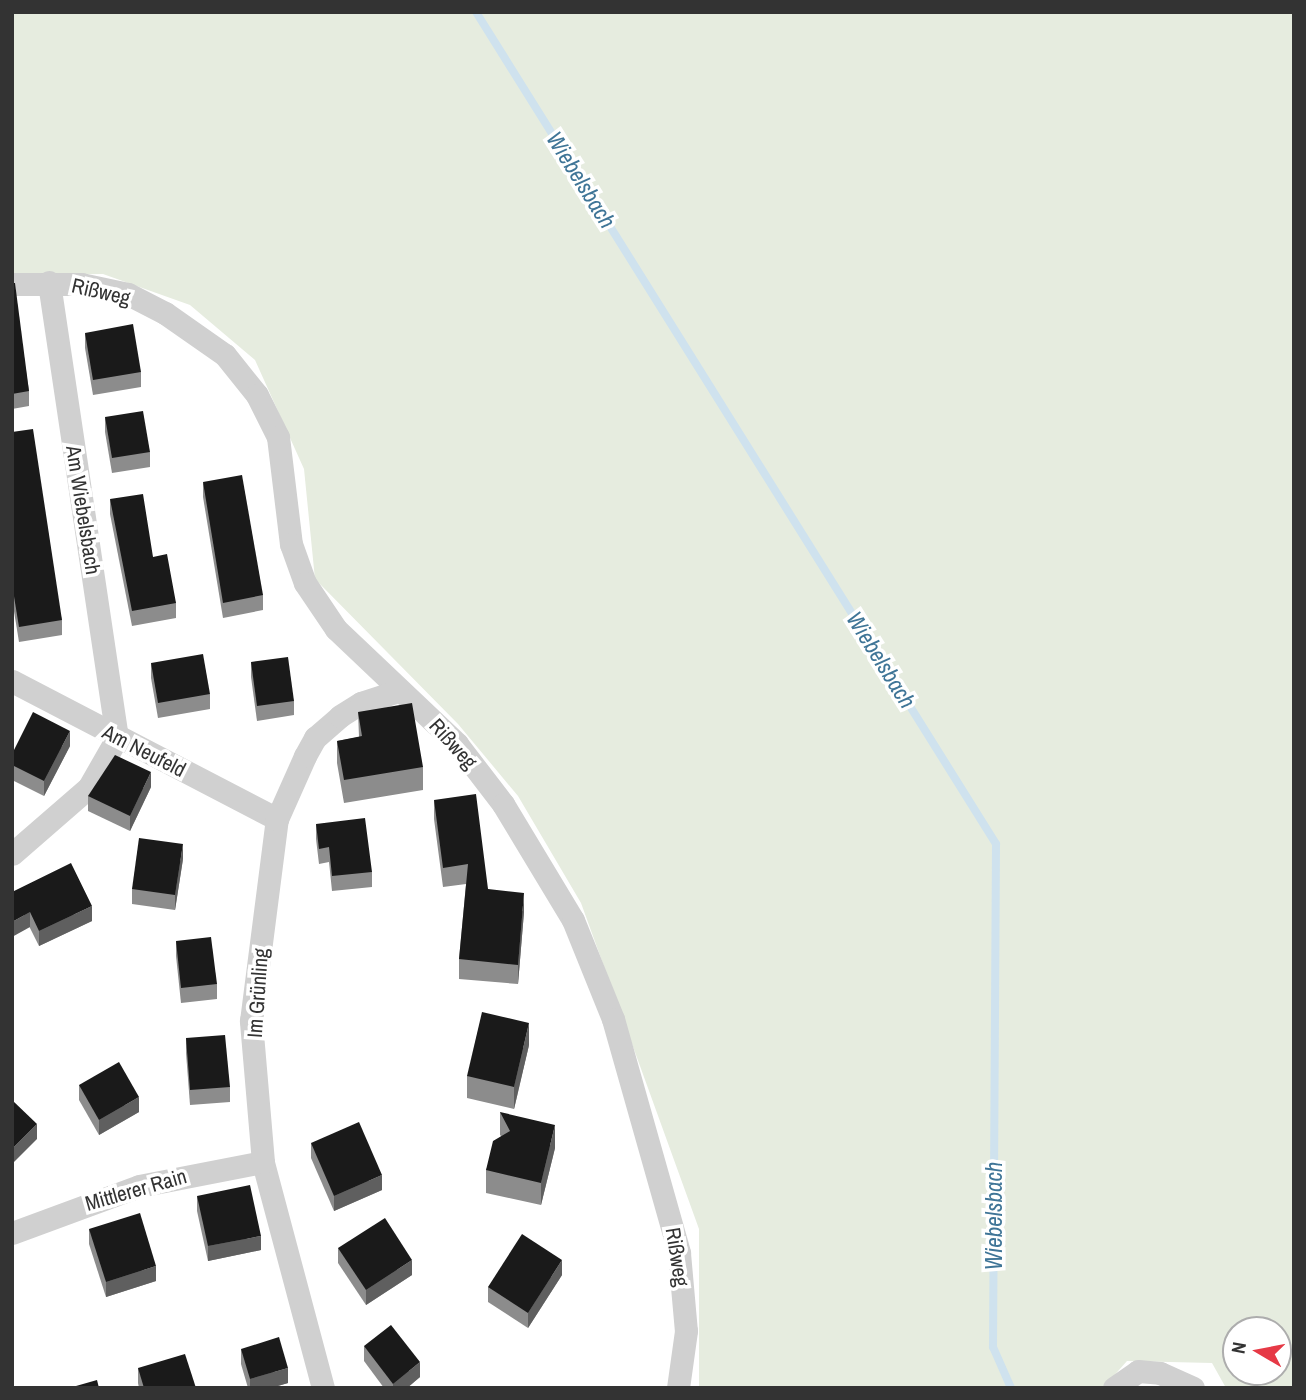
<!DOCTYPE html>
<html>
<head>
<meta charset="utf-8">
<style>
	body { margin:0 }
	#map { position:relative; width:1306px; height:1400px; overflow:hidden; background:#fff; font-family:"Archivo Narrow",sans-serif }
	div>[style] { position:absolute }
	.green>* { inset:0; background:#e6ecdf }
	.stream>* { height:8px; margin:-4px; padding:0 4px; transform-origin:4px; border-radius:4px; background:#cfe2ee }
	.street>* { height:23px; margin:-11.5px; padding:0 11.5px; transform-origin:11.5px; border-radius:11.5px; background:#d0d0d0 }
	.wall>* { inset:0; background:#8c8c8c }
	.shaded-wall>* { inset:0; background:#5f5f5f }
	.building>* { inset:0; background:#1a1a1a }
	span { translate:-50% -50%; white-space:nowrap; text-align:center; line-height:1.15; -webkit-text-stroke:7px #fff; paint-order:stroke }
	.street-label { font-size:21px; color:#333 }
	.water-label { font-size:23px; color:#3f7597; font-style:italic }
	.frame { position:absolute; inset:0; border:14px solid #333; pointer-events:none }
	.north { position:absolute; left:1222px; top:1316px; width:70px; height:70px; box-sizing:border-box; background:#fff; border:2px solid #adadad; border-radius:50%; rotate:280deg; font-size:19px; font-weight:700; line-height:28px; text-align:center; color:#333 }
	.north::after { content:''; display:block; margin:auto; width:24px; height:32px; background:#e63946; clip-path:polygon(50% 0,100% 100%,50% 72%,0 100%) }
</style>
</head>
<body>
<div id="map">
	<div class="green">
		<i style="clip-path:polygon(evenodd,12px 12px,1294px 12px,1294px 1388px,1226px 1388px,1212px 1363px,1127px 1361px,1103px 1388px,699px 1388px,699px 1229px,581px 903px,518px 796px,458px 724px,315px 579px,304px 469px,255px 360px,190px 305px,103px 274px,12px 275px,12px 12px,1236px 1330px,1278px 1330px,1278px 1372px,1236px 1372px,1236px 1330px)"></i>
	</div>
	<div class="stream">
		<i style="left:476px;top:12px;width:981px;rotate:57.99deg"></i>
		<i style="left:996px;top:844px;width:503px;rotate:90.34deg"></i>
		<i style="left:993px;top:1347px;width:45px;rotate:66.3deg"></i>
	</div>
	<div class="street">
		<i style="left:12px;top:284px;width:69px"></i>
		<i style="left:81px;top:284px;width:48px;rotate:12deg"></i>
		<i style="left:128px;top:294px;width:42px;rotate:27.2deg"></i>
		<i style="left:165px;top:313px;width:73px;rotate:35deg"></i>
		<i style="left:225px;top:355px;width:51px;rotate:51.3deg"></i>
		<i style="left:257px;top:395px;width:47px;rotate:63.4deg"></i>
		<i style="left:278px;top:437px;width:108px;rotate:83.1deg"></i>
		<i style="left:291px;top:544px;width:41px;rotate:70.3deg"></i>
		<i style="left:305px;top:583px;width:55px;rotate:56deg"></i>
		<i style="left:336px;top:629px;width:167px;rotate:43.5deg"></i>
		<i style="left:457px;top:744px;width:76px;rotate:52.5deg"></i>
		<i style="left:503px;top:804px;width:135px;rotate:58.9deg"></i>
		<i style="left:573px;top:920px;width:107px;rotate:68deg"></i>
		<i style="left:613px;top:1019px;width:243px;rotate:74.2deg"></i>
		<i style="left:679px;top:1253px;width:78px;rotate:84.9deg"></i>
		<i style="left:686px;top:1331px;width:58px;rotate:98deg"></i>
		<i style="left:12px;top:681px;width:299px;rotate:27.5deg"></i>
		<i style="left:12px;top:854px;width:102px;rotate:-41deg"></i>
		<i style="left:89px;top:787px;width:56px;rotate:-60.3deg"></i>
		<i style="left:117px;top:738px;width:461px;rotate:-98.5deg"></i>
		<i style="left:12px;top:1233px;width:135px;rotate:-20.3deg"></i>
		<i style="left:139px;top:1186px;width:126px;rotate:-11deg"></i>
		<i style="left:323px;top:1388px;width:234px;rotate:-104.9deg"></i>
		<i style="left:263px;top:1162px;width:142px;rotate:-94.9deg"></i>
		<i style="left:251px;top:1021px;width:204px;rotate:-82.7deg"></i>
		<i style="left:277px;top:819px;width:69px;rotate:-66deg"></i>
		<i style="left:305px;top:756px;width:21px;rotate:-61deg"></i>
		<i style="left:315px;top:738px;width:33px;rotate:-41deg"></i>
		<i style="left:340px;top:716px;width:25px;rotate:-32deg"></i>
		<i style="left:361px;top:703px;width:38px;rotate:-18deg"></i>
		<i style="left:1114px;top:1388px;width:29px;rotate:-35deg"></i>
		<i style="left:1138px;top:1371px;width:22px;rotate:5deg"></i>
		<i style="left:1160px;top:1373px;width:36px;rotate:24deg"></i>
	</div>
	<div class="wall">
		<i style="clip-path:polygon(12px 283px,29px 391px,29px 406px,12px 409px)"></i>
		<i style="clip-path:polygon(85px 333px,141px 372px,141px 387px,93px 395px,85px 348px)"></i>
		<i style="clip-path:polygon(105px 417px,150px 452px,150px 467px,112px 473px,105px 432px)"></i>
		<i style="clip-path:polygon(12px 432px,62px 620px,62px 635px,19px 642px,12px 599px)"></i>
		<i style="clip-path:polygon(203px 482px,263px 595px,263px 610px,223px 618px,203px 497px)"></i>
		<i style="clip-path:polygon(110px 499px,153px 557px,176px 603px,176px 618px,132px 626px,110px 514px)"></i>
		<i style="clip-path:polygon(251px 662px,294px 701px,294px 715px,257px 721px,251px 677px)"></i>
		<i style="clip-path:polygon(151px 663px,210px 694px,210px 709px,158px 718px,151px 678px)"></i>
		<i style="clip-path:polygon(358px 712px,423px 767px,423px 790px,344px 803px,337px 763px,337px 741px,359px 737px)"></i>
		<i style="clip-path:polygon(70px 746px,44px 796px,12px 780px,12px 754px)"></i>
		<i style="clip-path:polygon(151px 787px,130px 831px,88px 811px,88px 796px)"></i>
		<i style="clip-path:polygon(434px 800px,488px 889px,524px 912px,518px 984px,459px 979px,459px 959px,466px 884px,443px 887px,434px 819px)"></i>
		<i style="clip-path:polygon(316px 824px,372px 872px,372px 887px,332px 891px,329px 862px,319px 864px,316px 839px)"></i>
		<i style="clip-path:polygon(183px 859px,175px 910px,132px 904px,132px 889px)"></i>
		<i style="clip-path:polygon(12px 892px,92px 921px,39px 946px)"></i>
		<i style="clip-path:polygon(176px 941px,217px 984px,217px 999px,181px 1003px,176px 956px)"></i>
		<i style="clip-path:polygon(186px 1038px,230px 1087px,230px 1102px,190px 1105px,186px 1053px)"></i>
		<i style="clip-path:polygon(529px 1045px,514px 1109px,467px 1098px,467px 1076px)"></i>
		<i style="clip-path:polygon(79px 1085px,139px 1112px,99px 1135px,79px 1100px)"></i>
		<i style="clip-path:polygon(500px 1112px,555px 1148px,541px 1205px,486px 1193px,486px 1170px,501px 1136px,500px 1135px)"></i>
		<i style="clip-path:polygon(311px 1143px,382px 1190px,334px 1211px,311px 1158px)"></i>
		<i style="clip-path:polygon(197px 1196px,261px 1250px,208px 1261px,197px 1211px)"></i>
		<i style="clip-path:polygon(89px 1229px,156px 1281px,106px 1297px,89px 1244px)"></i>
		<i style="clip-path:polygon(338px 1248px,412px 1275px,366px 1305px,338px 1263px)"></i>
		<i style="clip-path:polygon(562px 1275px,528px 1328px,488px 1302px,488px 1287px)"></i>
		<i style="clip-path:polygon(364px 1346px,420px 1377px,407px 1388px,384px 1388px,364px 1361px)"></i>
		<i style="clip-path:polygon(241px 1349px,288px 1383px,271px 1388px,248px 1388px,241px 1364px)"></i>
		<i style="clip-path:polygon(138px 1368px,196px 1388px,139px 1388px,138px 1383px)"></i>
	</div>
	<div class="shaded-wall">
		<i style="clip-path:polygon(70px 731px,70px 746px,44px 796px,44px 781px)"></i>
		<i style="clip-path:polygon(151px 772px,151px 787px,130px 831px,130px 816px)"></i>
		<i style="clip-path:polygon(183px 844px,183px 859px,175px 910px,175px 895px)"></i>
		<i style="clip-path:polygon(524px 893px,524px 912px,518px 984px,518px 965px)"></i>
		<i style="clip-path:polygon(92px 906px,92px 921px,39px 946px,39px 931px)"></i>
		<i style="clip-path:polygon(30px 912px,30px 927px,12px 937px,12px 922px)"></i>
		<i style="clip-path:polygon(529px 1023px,529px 1045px,514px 1109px,514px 1087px)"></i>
		<i style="clip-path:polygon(139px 1097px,139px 1112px,99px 1135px,99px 1120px)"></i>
		<i style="clip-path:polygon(37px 1124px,37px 1139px,12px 1164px,12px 1149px)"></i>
		<i style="clip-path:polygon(555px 1125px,555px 1148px,541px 1205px,541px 1183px)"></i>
		<i style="clip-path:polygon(382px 1175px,382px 1190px,334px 1211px,334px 1196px)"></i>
		<i style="clip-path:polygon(261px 1236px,261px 1250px,208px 1261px,208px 1246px)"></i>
		<i style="clip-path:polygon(412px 1260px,412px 1275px,366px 1305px,366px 1290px)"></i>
		<i style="clip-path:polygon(562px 1260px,562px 1275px,528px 1328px,528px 1313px)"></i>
		<i style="clip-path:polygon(156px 1266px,156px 1281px,106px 1297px,106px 1282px)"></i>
		<i style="clip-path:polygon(420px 1362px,420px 1377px,407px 1388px,393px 1388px,393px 1384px)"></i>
		<i style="clip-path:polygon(288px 1368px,288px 1383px,271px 1388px,250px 1388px,250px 1379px)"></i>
	</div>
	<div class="building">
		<i style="clip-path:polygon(12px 283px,15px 283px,29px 391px,12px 394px)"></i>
		<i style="clip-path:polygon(133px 324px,141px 372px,93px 380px,85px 333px)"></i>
		<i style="clip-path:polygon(143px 411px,150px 452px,112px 458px,105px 417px)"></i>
		<i style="clip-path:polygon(33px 429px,62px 620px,19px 627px,12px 584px,12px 432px)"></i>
		<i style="clip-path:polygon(242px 475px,263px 595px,223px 603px,203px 482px)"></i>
		<i style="clip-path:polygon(143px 494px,153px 557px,167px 554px,176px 603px,132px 611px,110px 499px)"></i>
		<i style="clip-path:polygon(203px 654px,210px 694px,158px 703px,151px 663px)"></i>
		<i style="clip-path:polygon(288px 657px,294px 701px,257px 706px,251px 662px)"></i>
		<i style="clip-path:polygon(412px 703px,423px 767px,344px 780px,337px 741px,362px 736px,358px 712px)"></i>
		<i style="clip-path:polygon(33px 712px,70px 731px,44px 781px,12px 765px,12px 754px)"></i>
		<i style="clip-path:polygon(115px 755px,151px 772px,130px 816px,88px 796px)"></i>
		<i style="clip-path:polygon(476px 794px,488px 889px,524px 893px,518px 965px,459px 959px,468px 864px,443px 868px,434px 800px)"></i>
		<i style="clip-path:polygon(365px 818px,372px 872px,332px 876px,329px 847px,319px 849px,316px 824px)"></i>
		<i style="clip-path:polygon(139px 838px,183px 844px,175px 895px,132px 889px)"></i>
		<i style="clip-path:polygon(71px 863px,92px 906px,39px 931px,30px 912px,12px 922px,12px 892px)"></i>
		<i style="clip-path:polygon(211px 937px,217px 984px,181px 988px,176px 941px)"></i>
		<i style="clip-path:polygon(482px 1012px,529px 1023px,514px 1087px,467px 1076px)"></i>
		<i style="clip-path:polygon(225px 1035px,230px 1087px,190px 1090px,186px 1038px)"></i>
		<i style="clip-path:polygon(119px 1062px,139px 1097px,99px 1120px,79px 1085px)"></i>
		<i style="clip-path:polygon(12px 1100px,37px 1124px,12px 1149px)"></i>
		<i style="clip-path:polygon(500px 1112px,555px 1125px,541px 1183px,486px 1170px,493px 1141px,510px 1131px)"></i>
		<i style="clip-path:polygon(359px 1122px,382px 1175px,334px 1196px,311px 1143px)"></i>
		<i style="clip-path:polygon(250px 1185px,261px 1236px,208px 1246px,197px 1196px)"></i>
		<i style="clip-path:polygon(140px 1213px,156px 1266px,106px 1282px,89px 1229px)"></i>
		<i style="clip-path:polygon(385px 1218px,412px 1260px,366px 1290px,338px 1248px)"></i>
		<i style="clip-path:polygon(522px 1234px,562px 1260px,528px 1313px,488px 1287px)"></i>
		<i style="clip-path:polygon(391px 1325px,420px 1362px,393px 1384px,364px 1346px)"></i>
		<i style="clip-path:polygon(279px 1337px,288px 1368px,250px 1379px,241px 1349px)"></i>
		<i style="clip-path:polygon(185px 1354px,196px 1388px,144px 1388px,138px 1368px)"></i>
		<i style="clip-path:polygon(97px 1380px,99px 1388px,69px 1388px)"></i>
	</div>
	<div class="street-label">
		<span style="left:101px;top:292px;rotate:13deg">Rißweg</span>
		<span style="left:83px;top:510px;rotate:81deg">Am Wiebelsbach</span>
		<span style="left:453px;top:744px;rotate:48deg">Rißweg</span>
		<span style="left:144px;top:751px;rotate:27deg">Am Neufeld</span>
		<span style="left:258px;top:993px;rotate:-86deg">Im Grünling</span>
		<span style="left:136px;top:1190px;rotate:-16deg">Mittlerer Rain</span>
		<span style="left:677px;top:1257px;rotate:81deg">Rißweg</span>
	</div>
	<div class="water-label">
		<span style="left:581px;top:180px;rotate:58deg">Wiebelsbach</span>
		<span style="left:881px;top:660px;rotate:58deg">Wiebelsbach</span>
		<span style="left:994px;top:1216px;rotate:-90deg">Wiebelsbach</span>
	</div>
	<div class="frame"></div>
	<div class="north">N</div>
</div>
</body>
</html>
